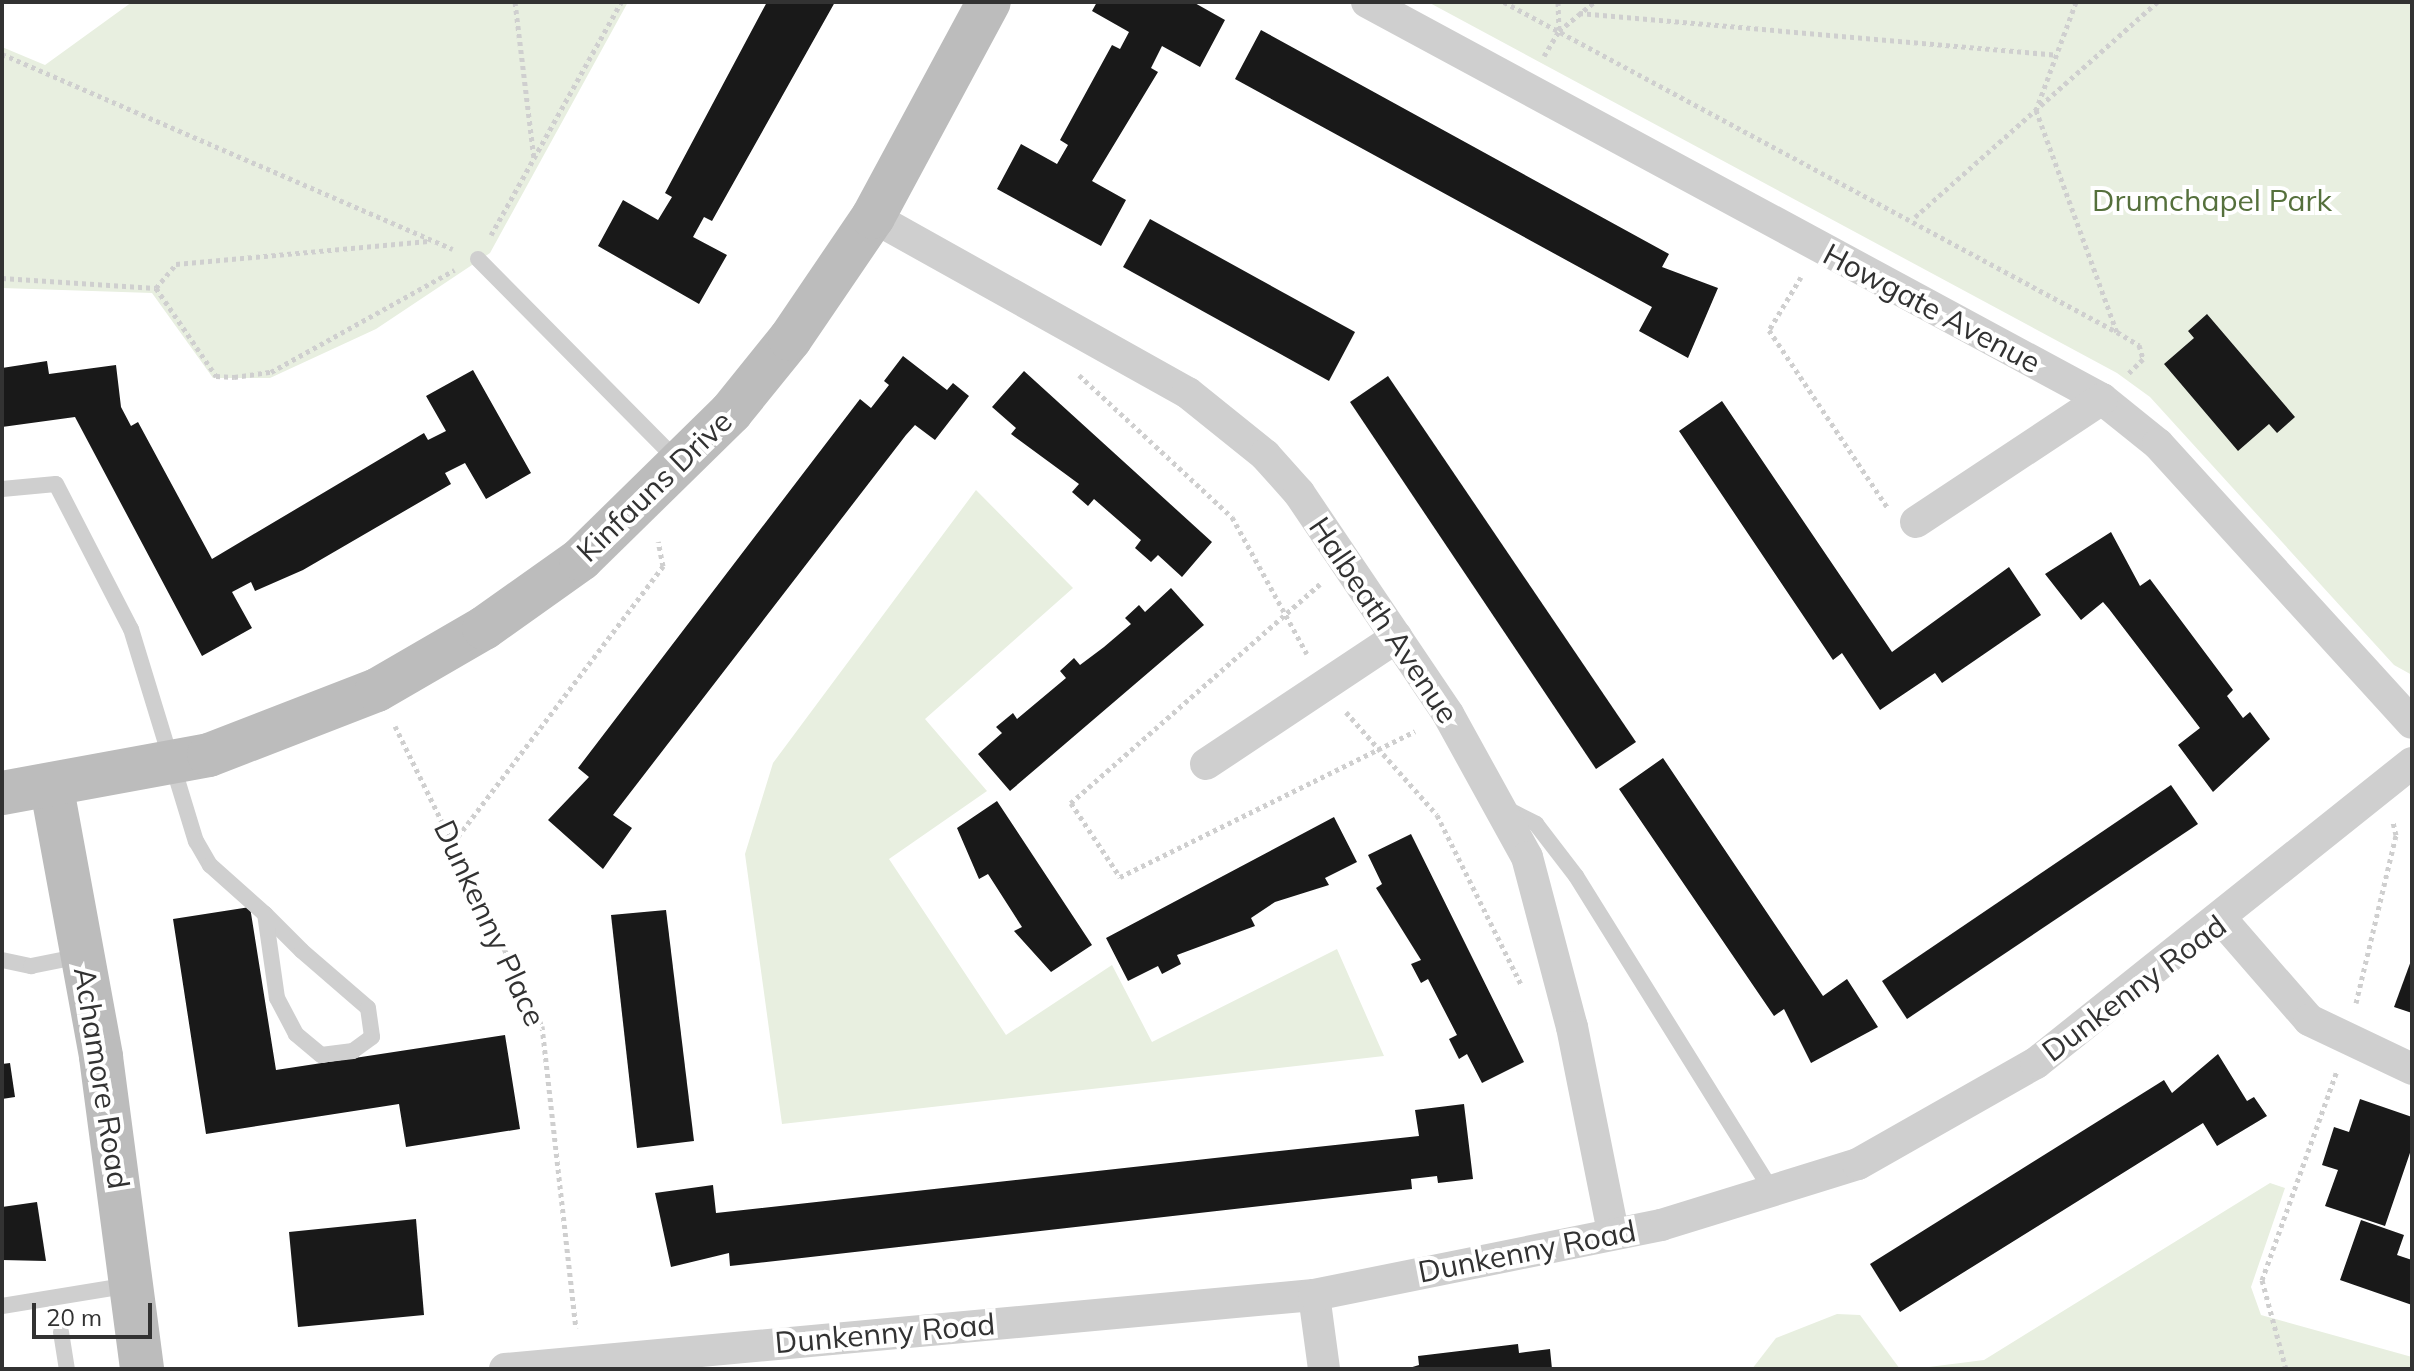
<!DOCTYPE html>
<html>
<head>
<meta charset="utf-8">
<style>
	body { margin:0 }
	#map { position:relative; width:2414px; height:1371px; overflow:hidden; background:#fff; font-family:Mulish,sans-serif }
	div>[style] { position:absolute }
	.green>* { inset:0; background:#e8efe0 }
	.building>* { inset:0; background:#191919 }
	.path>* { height:5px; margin-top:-2.5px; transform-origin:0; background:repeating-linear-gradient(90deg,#cfcfcf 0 4px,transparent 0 8px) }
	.lane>* { height:16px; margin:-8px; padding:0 8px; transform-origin:8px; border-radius:8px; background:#cfcfcf }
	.street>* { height:32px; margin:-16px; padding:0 16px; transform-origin:16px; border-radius:16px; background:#cfcfcf }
	.secondary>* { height:44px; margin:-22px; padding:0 22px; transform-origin:22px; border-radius:22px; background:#bcbcbc }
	span { translate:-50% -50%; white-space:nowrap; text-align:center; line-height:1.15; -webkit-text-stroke:8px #fff; paint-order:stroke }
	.park-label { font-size:30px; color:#55703c }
	.street-label { font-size:30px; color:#323232 }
	.frame { position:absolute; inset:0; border:4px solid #323232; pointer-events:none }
	.scale { position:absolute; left:32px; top:1303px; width:120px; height:36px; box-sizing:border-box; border:4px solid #323232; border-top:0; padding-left:10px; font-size:24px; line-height:28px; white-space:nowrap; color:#323232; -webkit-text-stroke:6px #fff; paint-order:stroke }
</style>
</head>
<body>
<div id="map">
	<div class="green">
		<i style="clip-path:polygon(132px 2px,628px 2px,490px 253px,376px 329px,270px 378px,213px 378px,152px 293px,2px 288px,2px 47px,45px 65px)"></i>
		<i style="clip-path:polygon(1428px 2px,2412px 2px,2412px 675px,2394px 665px,2150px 397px,2117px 373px)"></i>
		<i style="clip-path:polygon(976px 490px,1073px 588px,925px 719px,987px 791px,889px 859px,1006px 1035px,1112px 965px,1152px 1042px,1337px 949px,1384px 1056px,782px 1124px,745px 854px,773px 763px)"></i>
		<i style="clip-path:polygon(2270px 1183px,2285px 1188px,2251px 1287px,2261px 1315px,2412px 1357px,2412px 1369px,1913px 1369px,1984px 1360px)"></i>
		<i style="clip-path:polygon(1837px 1314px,1860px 1315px,1900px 1369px,1752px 1369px,1776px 1338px)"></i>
	</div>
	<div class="building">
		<i style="clip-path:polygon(767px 2px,835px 2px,712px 221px,704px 217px,693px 237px,727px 255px,699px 304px,598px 246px,623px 200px,658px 220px,672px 197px,665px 193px)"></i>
		<i style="clip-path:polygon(1097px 2px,1193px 2px,1225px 20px,1200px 67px,1162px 46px,1151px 68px,1158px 72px,1092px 181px,1126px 200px,1101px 246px,997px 189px,1021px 144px,1057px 164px,1068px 145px,1060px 140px,1112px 45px,1120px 49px,1129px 32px,1092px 11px)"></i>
		<i style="clip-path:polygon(1261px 30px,1669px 254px,1662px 267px,1718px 288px,1688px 358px,1639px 331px,1652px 307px,1235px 79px)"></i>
		<i style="clip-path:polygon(1150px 219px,1355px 332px,1329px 381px,1123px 267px)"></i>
		<i style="clip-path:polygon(2207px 314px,2295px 417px,2277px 433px,2269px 424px,2238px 451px,2164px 364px,2194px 338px,2188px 331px)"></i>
		<i style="clip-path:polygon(903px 356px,947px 390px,953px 383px,969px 396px,935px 440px,915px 425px,906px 435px,613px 815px,632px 828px,603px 869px,548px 820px,589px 777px,578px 768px,860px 399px,871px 408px,889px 385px,884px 381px)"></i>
		<i style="clip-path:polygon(47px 361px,49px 374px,116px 365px,121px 407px,131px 426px,138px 422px,212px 559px,424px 433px,428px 440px,446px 431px,426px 396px,473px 370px,531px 473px,486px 499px,465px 463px,445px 473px,451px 484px,303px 570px,255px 591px,251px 582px,232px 592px,252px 628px,202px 656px,75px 417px,2px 427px,2px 368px)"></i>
		<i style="clip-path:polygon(1024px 371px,1212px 542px,1182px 577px,1158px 555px,1151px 562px,1135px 548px,1141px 540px,1094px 499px,1088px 506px,1072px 492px,1079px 484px,1011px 434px,1016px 428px,992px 407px)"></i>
		<i style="clip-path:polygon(1388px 376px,1636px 742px,1596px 769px,1350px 402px)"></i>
		<i style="clip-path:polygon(1722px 401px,1892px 652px,2009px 567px,2041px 615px,1942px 683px,1935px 673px,1880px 710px,1842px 653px,1833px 660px,1679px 431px)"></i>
		<i style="clip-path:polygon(2111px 532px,2140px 586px,2150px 579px,2233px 690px,2227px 696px,2243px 718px,2250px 712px,2270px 739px,2213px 792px,2178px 745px,2200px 728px,2109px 609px,2103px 602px,2081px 620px,2045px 574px)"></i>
		<i style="clip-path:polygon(1171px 588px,1204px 625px,1010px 791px,978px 754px,1002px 733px,996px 727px,1013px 713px,1017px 719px,1066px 678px,1060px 671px,1074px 658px,1080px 665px,1104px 647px,1131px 624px,1125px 618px,1139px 605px,1145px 612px)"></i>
		<i style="clip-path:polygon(1663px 758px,1823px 996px,1847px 979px,1878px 1027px,1811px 1063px,1784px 1009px,1774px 1016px,1619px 789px)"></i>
		<i style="clip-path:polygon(2171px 785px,2198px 824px,1907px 1019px,1882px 981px)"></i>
		<i style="clip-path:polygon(997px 801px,1092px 945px,1051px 972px,1014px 931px,1022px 927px,988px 874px,979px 879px,957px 828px)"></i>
		<i style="clip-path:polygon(1334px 817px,1357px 862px,1325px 878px,1329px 885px,1275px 902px,1251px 918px,1255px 926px,1177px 955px,1181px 964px,1162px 974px,1158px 966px,1128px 981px,1106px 938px)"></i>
		<i style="clip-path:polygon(1411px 834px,1524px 1062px,1482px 1083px,1467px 1054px,1459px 1059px,1449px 1039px,1457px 1035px,1428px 979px,1421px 983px,1411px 964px,1421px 960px,1376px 888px,1382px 884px,1368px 855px)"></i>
		<i style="clip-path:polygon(250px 907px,276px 1070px,505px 1035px,520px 1129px,406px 1147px,399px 1104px,206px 1134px,173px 919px)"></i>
		<i style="clip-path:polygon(666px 910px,694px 1141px,637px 1148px,611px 915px)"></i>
		<i style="clip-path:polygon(2412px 958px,2412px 1013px,2394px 1007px)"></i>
		<i style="clip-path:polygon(2218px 1054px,2247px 1101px,2254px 1097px,2267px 1116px,2217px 1146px,2203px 1123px,1900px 1312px,1870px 1264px,2164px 1080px,2172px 1093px)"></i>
		<i style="clip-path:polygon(10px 1063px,15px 1097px,2px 1099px,2px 1064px)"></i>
		<i style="clip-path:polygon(2360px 1099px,2412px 1117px,2412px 1147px,2385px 1226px,2325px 1206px,2338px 1170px,2322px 1165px,2334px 1127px,2349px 1132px)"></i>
		<i style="clip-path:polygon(1464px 1104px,1473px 1179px,1438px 1183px,1437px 1176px,1411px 1179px,1412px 1189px,730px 1266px,729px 1253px,671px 1267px,655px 1193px,713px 1185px,716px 1213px,1269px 1152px,1419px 1136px,1415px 1110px)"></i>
		<i style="clip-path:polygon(37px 1202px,46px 1261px,2px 1260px,2px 1207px)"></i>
		<i style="clip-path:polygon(416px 1219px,424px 1315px,298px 1327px,289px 1232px)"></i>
		<i style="clip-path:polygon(2361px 1220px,2404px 1235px,2397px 1255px,2412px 1260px,2412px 1305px,2340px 1280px)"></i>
		<i style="clip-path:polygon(1518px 1344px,1519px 1353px,1550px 1349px,1552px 1369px,1406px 1369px,1419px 1365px,1418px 1356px)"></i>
	</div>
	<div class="path">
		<i style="left:515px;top:2px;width:157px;rotate:83.1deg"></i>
		<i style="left:1504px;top:2px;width:696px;rotate:28.3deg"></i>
		<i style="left:1558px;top:2px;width:28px;rotate:88deg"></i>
		<i style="left:2076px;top:2px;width:115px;rotate:110.3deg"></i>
		<i style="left:2036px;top:110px;width:236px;rotate:70deg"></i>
		<i style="left:2117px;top:332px;width:26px;rotate:31deg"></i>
		<i style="left:2139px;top:345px;width:15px;rotate:74deg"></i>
		<i style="left:2143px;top:359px;width:21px;rotate:135deg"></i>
		<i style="left:1579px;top:13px;width:479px;rotate:5deg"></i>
		<i style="left:2px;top:54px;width:491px;rotate:23.4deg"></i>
		<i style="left:1544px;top:56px;width:29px;rotate:-59deg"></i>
		<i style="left:1559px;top:31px;width:45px;rotate:-39.6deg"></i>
		<i style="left:1915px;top:217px;width:324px;rotate:-41.6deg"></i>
		<i style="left:491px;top:235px;width:267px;rotate:-60.8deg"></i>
		<i style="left:1801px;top:277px;width:62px;rotate:121.1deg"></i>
		<i style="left:1769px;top:330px;width:213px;rotate:56.3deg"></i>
		<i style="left:2px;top:278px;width:154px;rotate:3.7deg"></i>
		<i style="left:156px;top:288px;width:107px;rotate:55.7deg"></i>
		<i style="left:216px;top:376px;width:18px;rotate:3deg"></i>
		<i style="left:234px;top:377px;width:37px;rotate:-8deg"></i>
		<i style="left:271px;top:372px;width:210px;rotate:-29.1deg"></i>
		<i style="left:156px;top:288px;width:31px;rotate:-50deg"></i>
		<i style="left:176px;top:264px;width:256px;rotate:-5.2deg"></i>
		<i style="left:1079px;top:375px;width:209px;rotate:42.9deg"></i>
		<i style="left:1232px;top:517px;width:156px;rotate:61.3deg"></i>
		<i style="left:1320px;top:584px;width:332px;rotate:138.7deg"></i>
		<i style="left:1071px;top:803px;width:89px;rotate:56.5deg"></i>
		<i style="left:1120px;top:877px;width:329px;rotate:-26.3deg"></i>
		<i style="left:1346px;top:712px;width:137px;rotate:48.5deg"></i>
		<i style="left:1437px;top:815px;width:189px;rotate:63.6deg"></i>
		<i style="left:395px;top:726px;width:334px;rotate:63.9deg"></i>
		<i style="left:542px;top:1026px;width:304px;rotate:83.6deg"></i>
		<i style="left:453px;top:843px;width:348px;rotate:-52.8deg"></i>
		<i style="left:663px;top:566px;width:25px;rotate:-101deg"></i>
		<i style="left:2356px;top:1003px;width:173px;rotate:-76.6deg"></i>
		<i style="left:2396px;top:835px;width:13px;rotate:-103deg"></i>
		<i style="left:2286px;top:1369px;width:92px;rotate:-105.1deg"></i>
		<i style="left:2262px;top:1280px;width:223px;rotate:-70.3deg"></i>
	</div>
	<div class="lane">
		<i style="left:478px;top:259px;width:283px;rotate:45.3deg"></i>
		<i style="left:2px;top:489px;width:54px;rotate:-5.3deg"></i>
		<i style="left:56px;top:484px;width:163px;rotate:62.7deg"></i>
		<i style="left:131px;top:629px;width:222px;rotate:73deg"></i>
		<i style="left:196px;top:841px;width:28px;rotate:60deg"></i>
		<i style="left:210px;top:865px;width:74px;rotate:41.7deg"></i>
		<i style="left:265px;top:914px;width:52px;rotate:45deg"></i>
		<i style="left:302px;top:951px;width:87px;rotate:40.8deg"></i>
		<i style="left:368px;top:1008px;width:29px;rotate:82deg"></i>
		<i style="left:372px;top:1037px;width:24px;rotate:144deg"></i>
		<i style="left:353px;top:1051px;width:32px;rotate:173deg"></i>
		<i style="left:321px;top:1055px;width:33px;rotate:-140deg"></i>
		<i style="left:296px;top:1034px;width:41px;rotate:-117.8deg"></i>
		<i style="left:277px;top:998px;width:85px;rotate:-98.1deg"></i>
		<i style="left:1507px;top:809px;width:33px;rotate:27deg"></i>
		<i style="left:1536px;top:824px;width:66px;rotate:52.4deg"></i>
		<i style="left:1576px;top:876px;width:371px;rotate:58.1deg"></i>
		<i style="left:2px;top:960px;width:30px;rotate:12deg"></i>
		<i style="left:31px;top:966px;width:51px;rotate:-11.3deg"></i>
		<i style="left:2px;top:1306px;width:130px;rotate:-9.3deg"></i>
		<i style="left:61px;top:1332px;width:37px;rotate:81deg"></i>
	</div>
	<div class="street">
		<i style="left:1367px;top:2px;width:835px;rotate:28.38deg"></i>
		<i style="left:2102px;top:399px;width:72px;rotate:38.8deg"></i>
		<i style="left:2158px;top:444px;width:377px;rotate:47.7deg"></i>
		<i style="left:873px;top:217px;width:361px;rotate:29.2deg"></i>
		<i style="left:1188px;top:393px;width:99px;rotate:38.8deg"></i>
		<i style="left:1265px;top:455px;width:51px;rotate:48.2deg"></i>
		<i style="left:1299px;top:493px;width:267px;rotate:56deg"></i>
		<i style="left:1448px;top:714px;width:163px;rotate:61.1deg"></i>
		<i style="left:1527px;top:857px;width:176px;rotate:75.2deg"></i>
		<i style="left:1572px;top:1027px;width:209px;rotate:78.7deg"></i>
		<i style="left:1916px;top:522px;width:223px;rotate:-33.5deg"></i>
		<i style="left:1206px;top:764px;width:229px;rotate:-33.6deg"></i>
		<i style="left:2223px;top:921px;width:131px;rotate:49deg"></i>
		<i style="left:2309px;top:1020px;width:114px;rotate:25.4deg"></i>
		<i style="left:1314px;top:1295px;width:75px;rotate:82.3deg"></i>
		<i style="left:505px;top:1369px;width:812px;rotate:-5.23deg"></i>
		<i style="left:1314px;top:1295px;width:354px;rotate:-11.4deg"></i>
		<i style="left:1661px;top:1225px;width:206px;rotate:-17.2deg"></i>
		<i style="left:1858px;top:1164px;width:205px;rotate:-29.6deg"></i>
		<i style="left:2036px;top:1063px;width:481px;rotate:-38.6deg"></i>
	</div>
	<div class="secondary">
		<i style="left:52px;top:789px;width:272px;rotate:79.6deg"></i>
		<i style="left:101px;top:1057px;width:315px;rotate:82.5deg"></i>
		<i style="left:2px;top:793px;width:210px;rotate:-10.4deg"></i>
		<i style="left:209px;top:755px;width:180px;rotate:-21.2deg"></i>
		<i style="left:377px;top:690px;width:124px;rotate:-30.1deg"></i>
		<i style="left:484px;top:628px;width:119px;rotate:-35.4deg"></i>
		<i style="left:581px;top:559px;width:210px;rotate:-44.4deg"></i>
		<i style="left:731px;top:412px;width:94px;rotate:-51.1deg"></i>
		<i style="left:790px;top:339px;width:148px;rotate:-55.8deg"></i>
		<i style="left:873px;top:217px;width:244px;rotate:-61.7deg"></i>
	</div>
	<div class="park-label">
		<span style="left:2212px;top:200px">Drumchapel Park</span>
	</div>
	<div class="street-label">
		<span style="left:1932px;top:308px;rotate:28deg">Howgate Avenue</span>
		<span style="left:654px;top:486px;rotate:-44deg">Kinfauns Drive</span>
		<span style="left:1384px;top:620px;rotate:56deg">Halbeath Avenue</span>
		<span style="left:490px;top:923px;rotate:65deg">Dunkenny Place</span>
		<span style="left:2134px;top:988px;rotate:-37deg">Dunkenny Road</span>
		<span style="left:102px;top:1078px;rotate:81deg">Achamore Road</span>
		<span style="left:1527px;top:1251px;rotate:-11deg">Dunkenny Road</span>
		<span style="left:885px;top:1333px;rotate:-5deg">Dunkenny Road</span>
	</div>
	<div class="frame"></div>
	<div class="scale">20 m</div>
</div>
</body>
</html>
